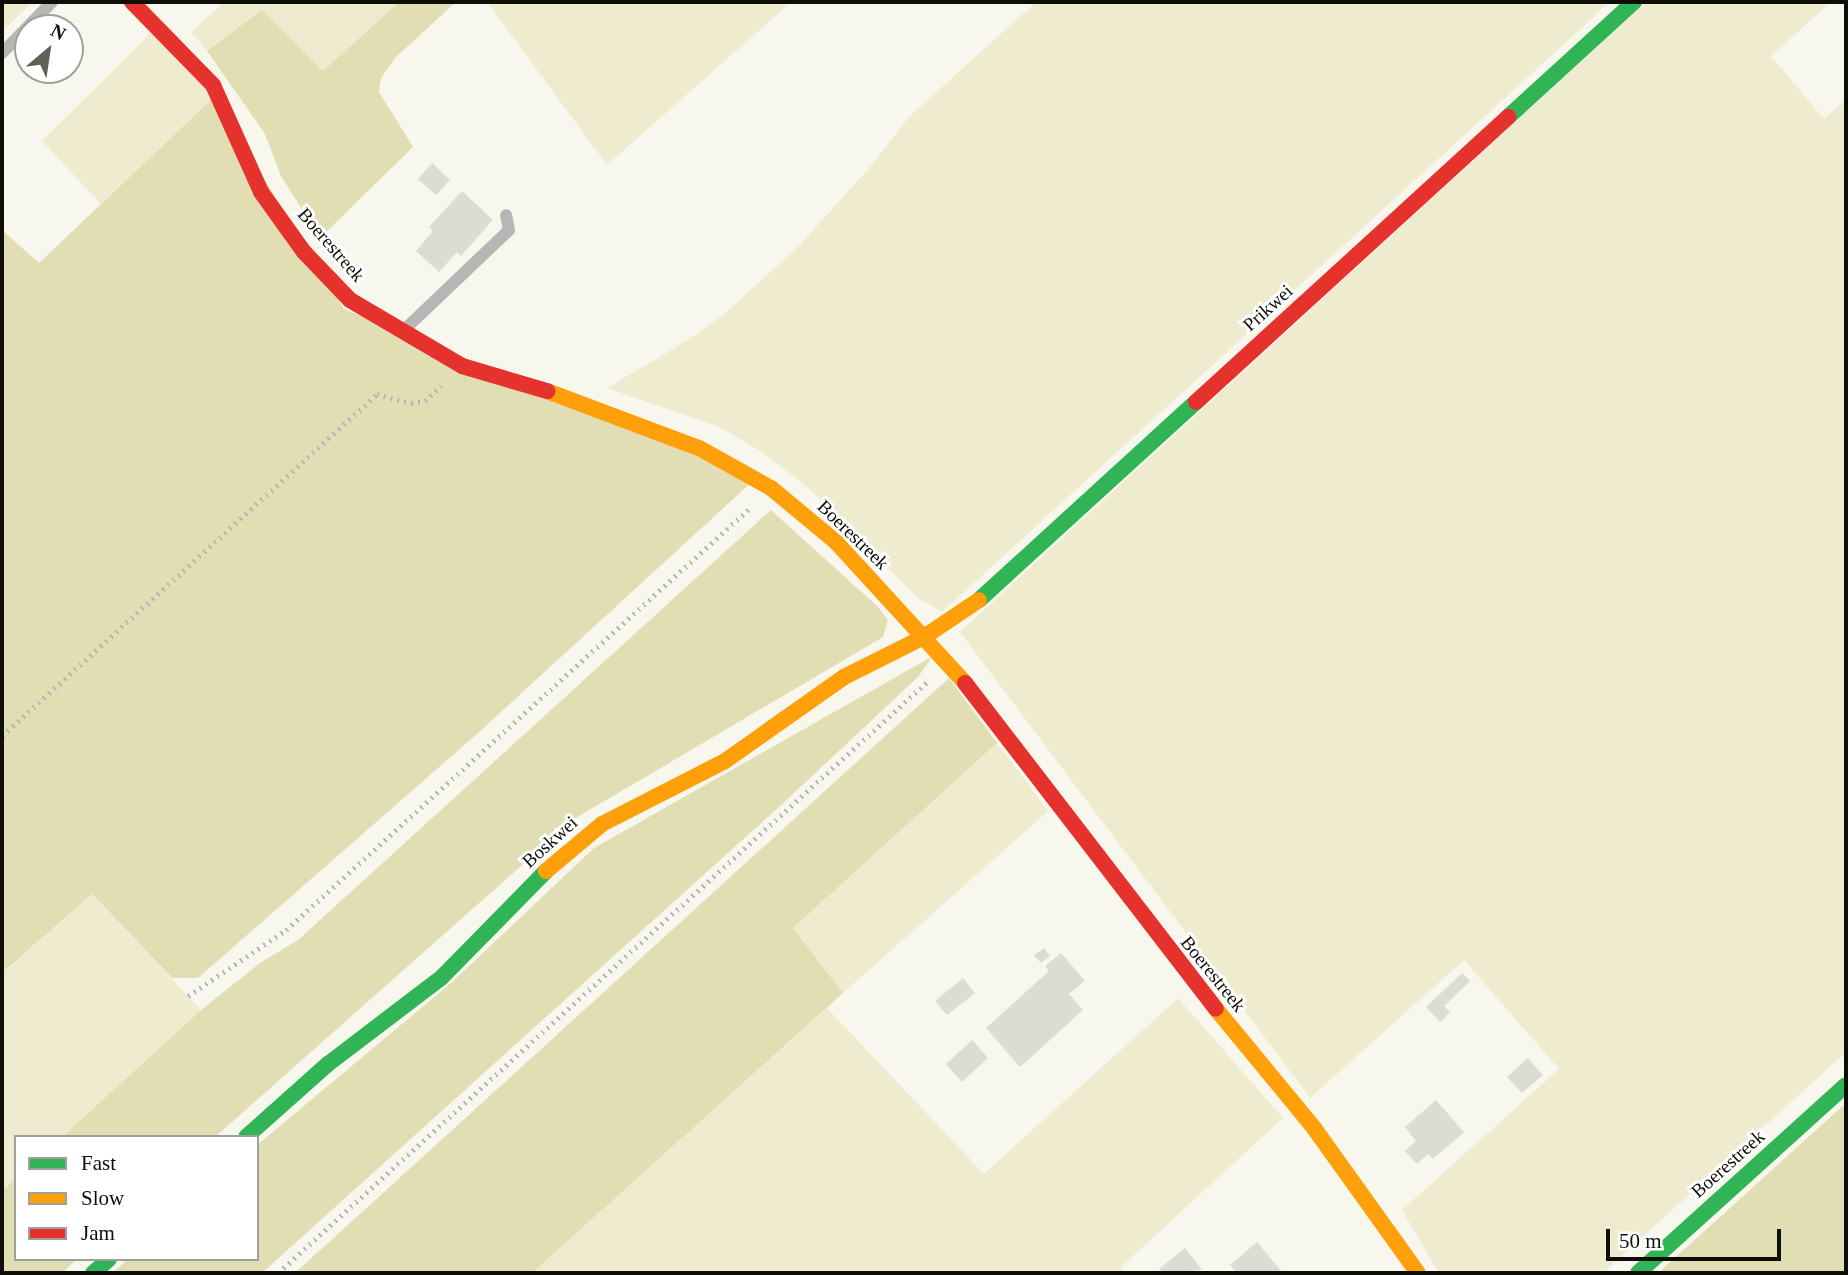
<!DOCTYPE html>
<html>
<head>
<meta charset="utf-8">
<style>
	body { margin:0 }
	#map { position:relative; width:1848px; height:1275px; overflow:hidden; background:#f8f7ed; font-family:Georgia,serif }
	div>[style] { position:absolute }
	.green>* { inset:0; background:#eeebce }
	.forest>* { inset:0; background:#e2deb3 }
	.building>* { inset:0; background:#dcdcd4 }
	.path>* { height:4.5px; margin-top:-2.25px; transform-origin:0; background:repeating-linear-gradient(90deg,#b8b7b5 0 2px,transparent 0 7px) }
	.lane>* { height:12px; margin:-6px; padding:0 6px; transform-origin:6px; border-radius:6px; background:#b6b6b7 }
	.fast>* { height:16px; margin:-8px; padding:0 8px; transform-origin:8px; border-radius:8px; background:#30b455 }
	.slow>* { height:16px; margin:-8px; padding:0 8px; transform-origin:8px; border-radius:8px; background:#ff9f0a }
	.jam>* { height:16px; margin:-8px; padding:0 8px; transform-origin:8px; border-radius:8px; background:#e5322d }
	span { translate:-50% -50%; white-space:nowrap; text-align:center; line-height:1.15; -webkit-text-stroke:6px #fff; paint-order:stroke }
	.street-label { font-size:19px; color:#0e0e08 }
	.frame { position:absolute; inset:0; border:4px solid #0e0e08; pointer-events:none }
	.legend { position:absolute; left:14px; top:1135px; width:245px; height:126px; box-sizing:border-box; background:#fff; border:2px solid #9f9f9c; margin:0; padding:9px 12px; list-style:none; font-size:21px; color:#0e0e08 }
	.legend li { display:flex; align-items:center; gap:14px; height:35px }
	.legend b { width:35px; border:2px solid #9f9f9c }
	.north { position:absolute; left:14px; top:14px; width:70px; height:70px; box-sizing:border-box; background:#fff; border:2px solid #9f9f9c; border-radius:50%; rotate:29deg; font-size:19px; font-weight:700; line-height:28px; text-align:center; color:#0e0e08 }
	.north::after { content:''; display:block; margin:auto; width:24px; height:32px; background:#606058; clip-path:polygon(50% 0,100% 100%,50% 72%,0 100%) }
	.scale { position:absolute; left:1606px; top:1229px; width:175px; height:32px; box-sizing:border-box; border:4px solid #0e0e08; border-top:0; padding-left:9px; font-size:21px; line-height:24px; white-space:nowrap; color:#0e0e08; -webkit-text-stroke:5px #fff; paint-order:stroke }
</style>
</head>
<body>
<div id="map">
	<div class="green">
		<i style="clip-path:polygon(2px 2px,33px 2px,2px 31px)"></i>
		<i style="clip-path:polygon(224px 2px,399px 2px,323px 71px,262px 11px,207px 51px,191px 32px)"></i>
		<i style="clip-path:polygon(487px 2px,791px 2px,607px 165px)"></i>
		<i style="clip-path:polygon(1036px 2px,1610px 2px,942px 612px,917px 597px,812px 491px,762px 452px,720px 427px,607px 388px,685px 342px,722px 316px,798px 247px,871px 166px,908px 118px)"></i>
		<i style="clip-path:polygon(1646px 2px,1831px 2px,1771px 56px,1824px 119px,1846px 99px,1846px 1052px,1603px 1273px,1439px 1273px,1402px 1210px,1559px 1069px,1464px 960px,1310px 1098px,960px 632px)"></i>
		<i style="clip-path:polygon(153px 31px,214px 97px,101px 204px,42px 141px)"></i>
		<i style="clip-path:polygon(997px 743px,1048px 811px,843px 993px,793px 928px)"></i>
		<i style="clip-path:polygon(92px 894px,201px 1010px,62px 1137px,16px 1137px,16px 1179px,2px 1191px,2px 974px)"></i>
		<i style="clip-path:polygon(1178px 998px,1283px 1118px,1121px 1267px,1125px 1273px,532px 1273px,827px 1008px,984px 1174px)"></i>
	</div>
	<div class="forest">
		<i style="clip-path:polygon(399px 2px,456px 2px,396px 57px,381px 78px,379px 92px,413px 147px,320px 238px,281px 176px,265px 134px,207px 51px,262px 10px,323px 71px)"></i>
		<i style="clip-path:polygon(214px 97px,344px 309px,754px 480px,477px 734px,198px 978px,172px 978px,92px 894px,2px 973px,2px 230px,39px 263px)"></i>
		<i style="clip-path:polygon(771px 510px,877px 606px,888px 620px,883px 637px,574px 819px,215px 1137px,62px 1137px,201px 1010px,260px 963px,298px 940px)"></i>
		<i style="clip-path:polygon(933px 656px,918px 677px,779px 807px,262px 1273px,112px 1273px,128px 1259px,257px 1259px,257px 1145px,451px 983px,594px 848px)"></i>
		<i style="clip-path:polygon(949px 678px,997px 743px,793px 928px,843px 993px,532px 1273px,295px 1273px)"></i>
		<i style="clip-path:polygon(1846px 1103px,1846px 1273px,1658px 1273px)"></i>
		<i style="clip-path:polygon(16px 1179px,16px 1259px,77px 1259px,62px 1273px,2px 1273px,2px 1191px)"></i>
	</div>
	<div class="building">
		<i style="clip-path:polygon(432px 163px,450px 180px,436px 195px,418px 179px)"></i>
		<i style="clip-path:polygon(462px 191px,493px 220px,461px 256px,457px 252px,439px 272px,416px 251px,433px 231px,429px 227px)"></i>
		<i style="clip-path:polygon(1044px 948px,1050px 956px,1041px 963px,1034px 955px)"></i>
		<i style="clip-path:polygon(1061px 953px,1085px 981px,1069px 994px,1083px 1010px,1020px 1067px,986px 1028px,1049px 971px,1045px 966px)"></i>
		<i style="clip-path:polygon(1462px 973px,1470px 981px,1444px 1006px,1450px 1012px,1440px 1022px,1426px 1007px)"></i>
		<i style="clip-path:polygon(963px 978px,975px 993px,947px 1015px,935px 1001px)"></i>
		<i style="clip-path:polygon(972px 1040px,988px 1058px,962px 1082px,946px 1064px)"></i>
		<i style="clip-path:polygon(1528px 1058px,1543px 1075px,1522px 1093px,1507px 1077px)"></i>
		<i style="clip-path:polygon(1436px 1100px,1464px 1132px,1433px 1159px,1428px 1154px,1417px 1164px,1405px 1151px,1416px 1141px,1405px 1127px)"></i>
		<i style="clip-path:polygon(1257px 1242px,1283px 1273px,1237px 1273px,1230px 1265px)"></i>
		<i style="clip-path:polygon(1185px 1248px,1202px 1270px,1162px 1273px,1159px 1269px)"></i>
	</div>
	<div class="path">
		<i style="left:2px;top:736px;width:508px;rotate:-42.36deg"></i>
		<i style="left:377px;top:394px;width:35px;rotate:15deg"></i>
		<i style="left:411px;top:403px;width:14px;rotate:-8deg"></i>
		<i style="left:425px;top:401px;width:22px;rotate:-43deg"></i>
		<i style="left:188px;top:996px;width:118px;rotate:-34deg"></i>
		<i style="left:286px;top:930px;width:627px;rotate:-42.29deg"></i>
		<i style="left:278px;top:1273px;width:878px;rotate:-42.32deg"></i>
	</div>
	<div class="lane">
		<i style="left:2px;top:53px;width:71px;rotate:-45.6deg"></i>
		<i style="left:403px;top:331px;width:146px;rotate:-43.6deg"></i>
		<i style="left:509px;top:230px;width:15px;rotate:-101deg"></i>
	</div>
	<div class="fast">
		<i style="left:1508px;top:117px;width:171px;rotate:-42.4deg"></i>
		<i style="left:979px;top:600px;width:294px;rotate:-42.4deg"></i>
		<i style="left:246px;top:1137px;width:110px;rotate:-41.7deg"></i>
		<i style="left:328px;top:1064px;width:143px;rotate:-37.3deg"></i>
		<i style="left:442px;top:977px;width:148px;rotate:-45.5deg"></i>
		<i style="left:93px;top:1273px;width:21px;rotate:-41deg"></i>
		<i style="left:1638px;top:1273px;width:280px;rotate:-42.1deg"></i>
	</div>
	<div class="slow">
		<i style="left:547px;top:391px;width:162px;rotate:20.6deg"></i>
		<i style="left:699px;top:448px;width:82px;rotate:29.1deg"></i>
		<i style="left:771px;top:488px;width:85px;rotate:39.7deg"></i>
		<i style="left:836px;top:542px;width:191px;rotate:47.5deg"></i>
		<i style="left:546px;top:871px;width:73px;rotate:-40deg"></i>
		<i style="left:602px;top:824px;width:138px;rotate:-27.1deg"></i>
		<i style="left:725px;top:761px;width:146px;rotate:-35.2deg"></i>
		<i style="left:844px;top:677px;width:89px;rotate:-26.6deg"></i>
		<i style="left:924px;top:637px;width:66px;rotate:-33.9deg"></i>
		<i style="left:1216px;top:1009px;width:154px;rotate:50.5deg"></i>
		<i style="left:1314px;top:1128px;width:178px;rotate:54.4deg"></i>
	</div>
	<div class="jam">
		<i style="left:132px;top:2px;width:116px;rotate:45.7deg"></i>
		<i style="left:213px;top:85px;width:117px;rotate:65.8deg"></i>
		<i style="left:261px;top:192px;width:74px;rotate:54.4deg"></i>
		<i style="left:304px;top:252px;width:66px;rotate:46.2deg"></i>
		<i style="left:350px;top:300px;width:130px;rotate:30.5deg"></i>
		<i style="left:462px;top:366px;width:89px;rotate:16.4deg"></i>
		<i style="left:1196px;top:402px;width:423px;rotate:-42.4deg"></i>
		<i style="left:965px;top:683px;width:411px;rotate:52.4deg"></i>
	</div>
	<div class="street-label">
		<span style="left:331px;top:245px;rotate:49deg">Boerestreek</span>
		<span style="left:1268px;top:308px;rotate:-42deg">Prikwei</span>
		<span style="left:853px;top:535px;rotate:44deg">Boerestreek</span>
		<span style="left:550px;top:842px;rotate:-42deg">Boskwei</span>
		<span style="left:1213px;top:974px;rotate:51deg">Boerestreek</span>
		<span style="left:1728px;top:1164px;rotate:-42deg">Boerestreek</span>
	</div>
	<div class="frame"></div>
	<ul class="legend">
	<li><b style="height:9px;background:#30b455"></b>Fast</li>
	<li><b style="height:9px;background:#ff9f0a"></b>Slow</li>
	<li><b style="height:9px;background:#e5322d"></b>Jam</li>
	</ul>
	<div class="north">N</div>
	<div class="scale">50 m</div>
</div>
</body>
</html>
